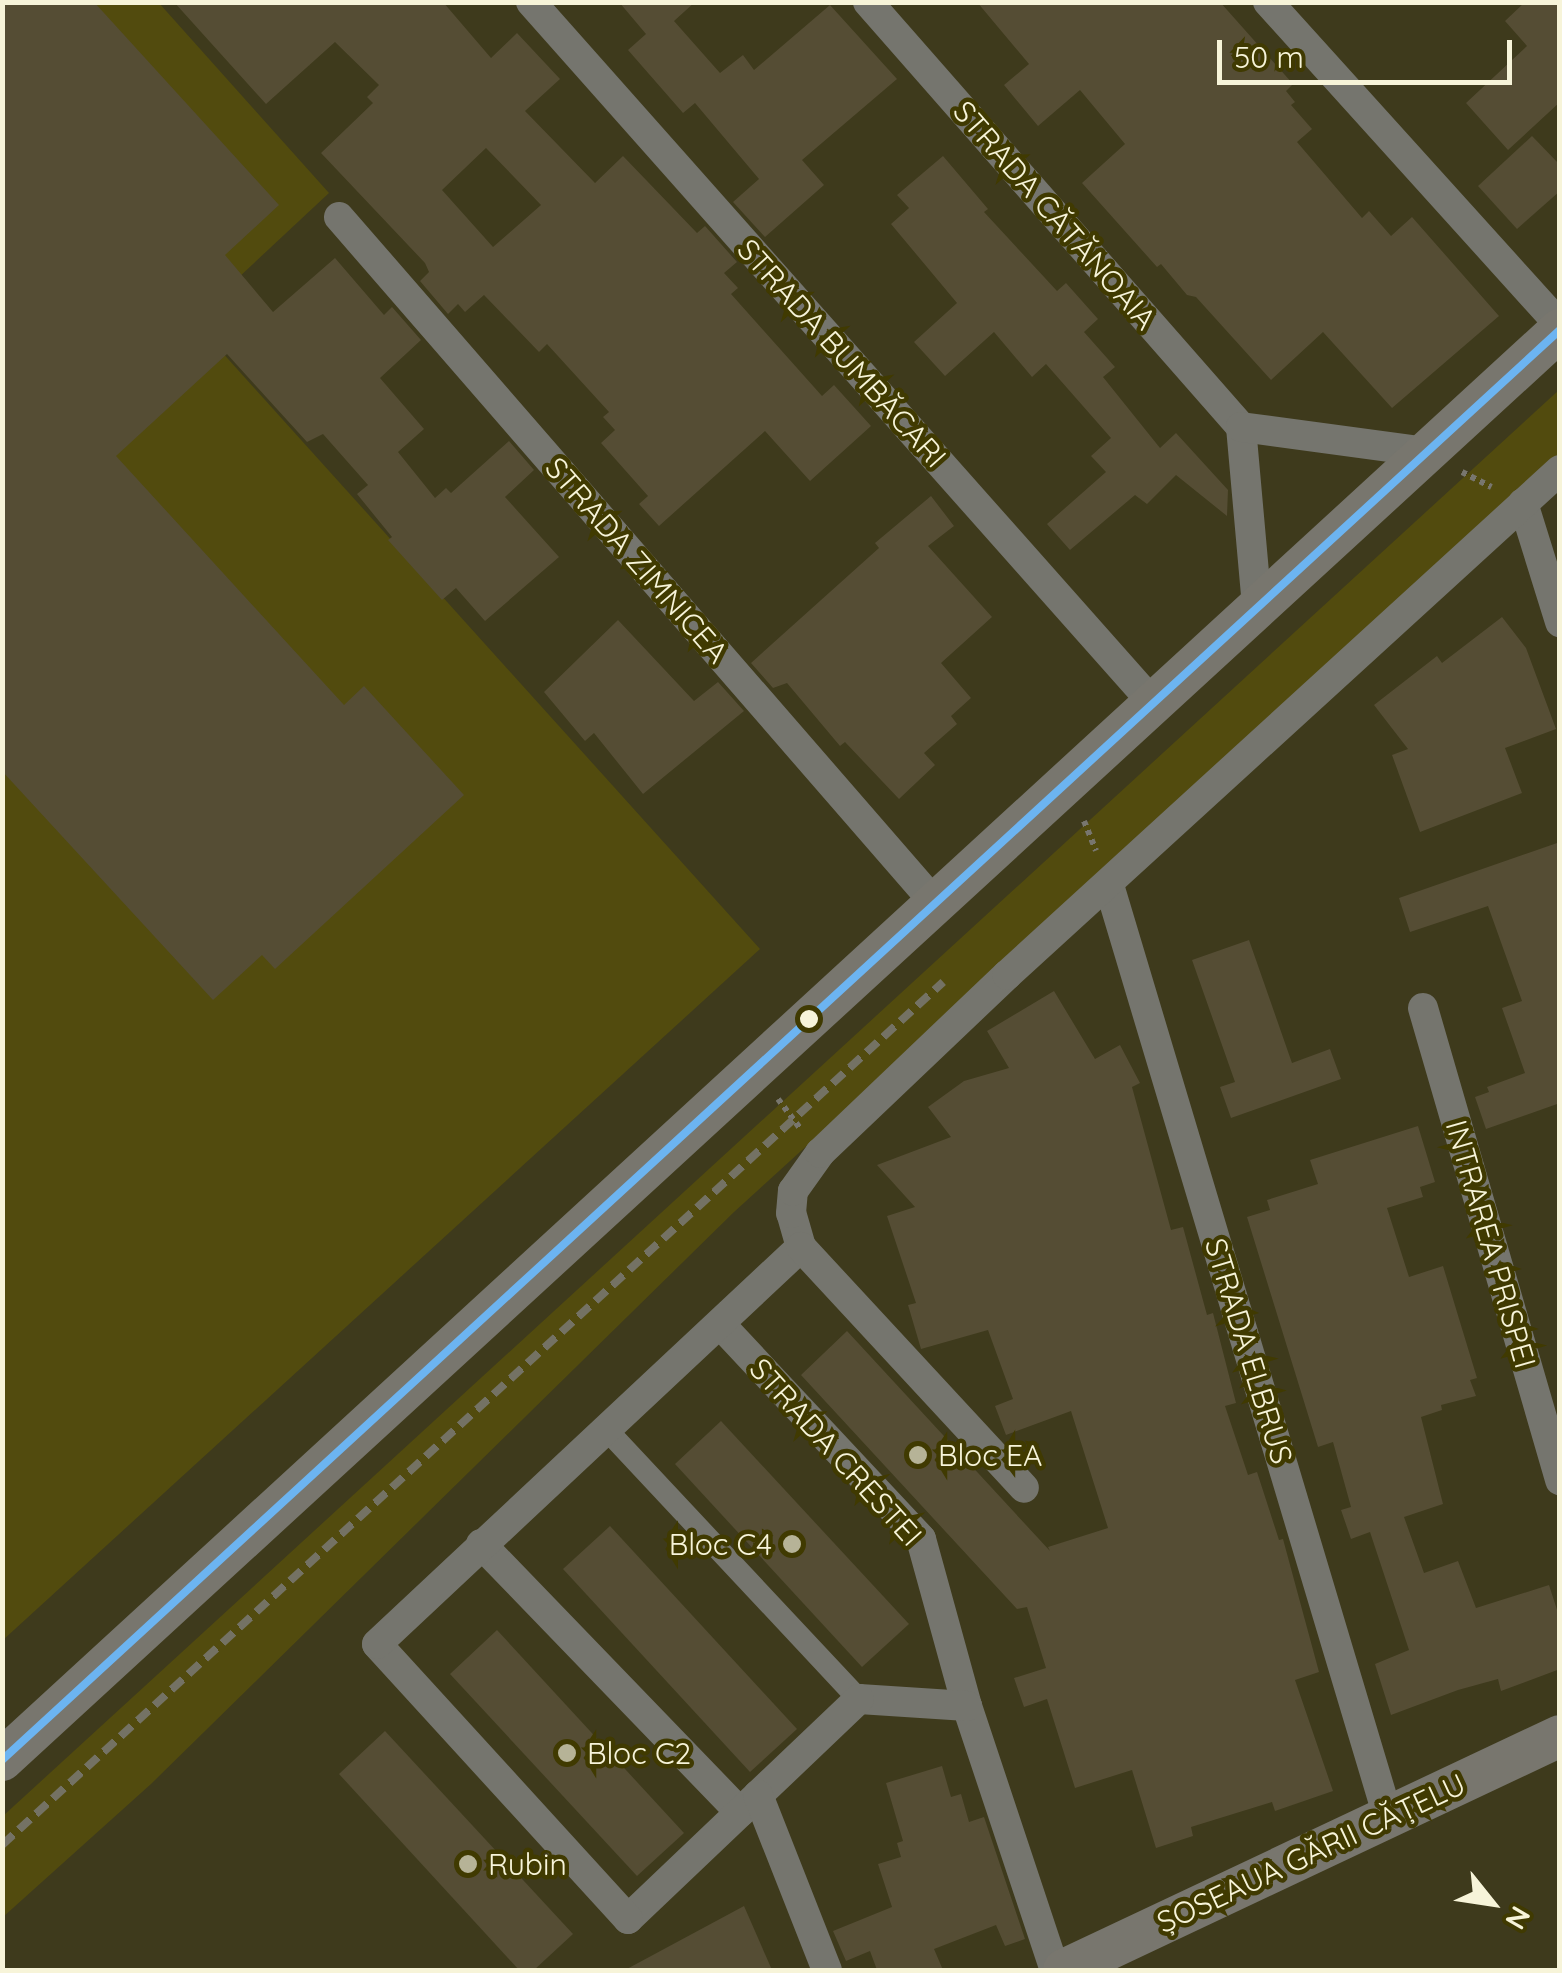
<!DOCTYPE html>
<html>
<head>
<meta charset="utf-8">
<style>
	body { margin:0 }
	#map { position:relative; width:1562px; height:1973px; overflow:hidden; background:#3e3a1c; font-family:Quicksand,sans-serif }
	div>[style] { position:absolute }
	.built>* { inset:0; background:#524b0e }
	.building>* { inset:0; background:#554d34 }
	.path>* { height:6px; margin-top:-3px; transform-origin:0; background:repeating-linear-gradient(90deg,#78766e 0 5px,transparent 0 10px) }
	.pedestrian>* { height:22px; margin:-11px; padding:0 11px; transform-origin:11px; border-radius:11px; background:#75756e }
	.minor>* { height:30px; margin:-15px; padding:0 15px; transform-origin:15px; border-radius:15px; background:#75756e }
	.secondary>* { height:42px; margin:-21px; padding:0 21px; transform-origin:21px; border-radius:21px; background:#78766e }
	.rail>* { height:8px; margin-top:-4px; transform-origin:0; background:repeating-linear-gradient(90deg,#747264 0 15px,transparent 0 23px) }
	.bus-1>* { height:8px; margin:-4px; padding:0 4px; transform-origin:4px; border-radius:4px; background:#6cb4f1 }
	.dots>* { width:28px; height:28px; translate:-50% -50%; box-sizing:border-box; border:5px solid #403a01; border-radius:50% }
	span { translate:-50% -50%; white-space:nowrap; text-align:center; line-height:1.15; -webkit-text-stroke:9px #403a01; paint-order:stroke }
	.street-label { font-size:30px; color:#f7f4d9 }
	.poi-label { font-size:30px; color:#f7f4d9 }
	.left { translate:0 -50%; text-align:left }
	.right { translate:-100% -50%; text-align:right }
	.frame { position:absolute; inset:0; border:5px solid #f7f4d9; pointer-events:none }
	.north { position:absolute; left:1442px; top:1853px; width:100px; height:100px; -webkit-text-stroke:8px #403a01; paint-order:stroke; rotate:120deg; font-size:28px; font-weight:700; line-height:40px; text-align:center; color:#f7f4d9 }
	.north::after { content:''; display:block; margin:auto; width:35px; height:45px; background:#f7f4d9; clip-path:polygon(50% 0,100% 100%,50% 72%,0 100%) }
	.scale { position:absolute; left:1217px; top:40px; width:295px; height:45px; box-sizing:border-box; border:5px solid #f7f4d9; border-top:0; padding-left:12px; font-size:30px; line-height:35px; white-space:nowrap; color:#f7f4d9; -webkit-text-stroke:8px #403a01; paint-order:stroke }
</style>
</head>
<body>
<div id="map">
	<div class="built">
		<i style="clip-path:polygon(3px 3px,159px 3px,329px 193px,193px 320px,760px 949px,3px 1640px)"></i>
		<i style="clip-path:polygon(1559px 390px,1559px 461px,734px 1212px,151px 1784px,3px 1917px,3px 1816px)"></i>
	</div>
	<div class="building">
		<i style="clip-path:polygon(2px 2px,94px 2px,279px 205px,225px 255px,273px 312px,335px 258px,384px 315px,392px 307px,421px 340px,380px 378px,424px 429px,398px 452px,435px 498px,446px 488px,451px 493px,509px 441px,534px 470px,505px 497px,559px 557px,485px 621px,456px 588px,442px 600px,388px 540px,392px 537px,357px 494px,368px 485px,323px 434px,307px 442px,227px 354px,116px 456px,344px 705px,364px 686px,464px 795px,275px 969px,262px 955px,213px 1000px,2px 771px)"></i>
		<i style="clip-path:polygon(evenodd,174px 2px,443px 2px,491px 58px,517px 33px,560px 79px,525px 111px,595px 183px,623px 156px,697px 233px,705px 226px,737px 262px,724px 273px,738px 288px,731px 294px,822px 396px,834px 385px,871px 426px,810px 481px,765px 431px,659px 526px,639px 504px,648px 496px,601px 443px,615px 430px,603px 417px,609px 412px,547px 344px,539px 352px,484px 295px,465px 312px,458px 304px,448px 314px,420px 281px,429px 272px,425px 263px,321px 153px,373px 103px,367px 97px,379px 85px,335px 42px,266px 104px,174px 2px,486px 148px,541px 205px,493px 247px,442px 190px,486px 148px)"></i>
		<i style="clip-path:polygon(619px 2px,695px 2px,674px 21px,720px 73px,743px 55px,754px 70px,830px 5px,897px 79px,802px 160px,824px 185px,765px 237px,733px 202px,759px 179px,695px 103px,683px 113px,628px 50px,646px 34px)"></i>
		<i style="clip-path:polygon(977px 2px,1220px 2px,1293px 84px,1286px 91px,1295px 102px,1291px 105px,1312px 129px,1297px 142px,1362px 218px,1369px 211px,1391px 236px,1412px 217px,1499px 316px,1392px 408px,1323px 332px,1271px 380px,1196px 297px,1187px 295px,1161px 264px,1157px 267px,1082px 183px,1125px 144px,1080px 90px,1038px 126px,1004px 85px,1029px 64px)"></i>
		<i style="clip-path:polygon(1525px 2px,1560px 2px,1560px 102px,1508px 150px,1466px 103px,1527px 46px,1505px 21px)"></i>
		<i style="clip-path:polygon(1532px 136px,1560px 165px,1560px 191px,1517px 229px,1478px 186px)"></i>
		<i style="clip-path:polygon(943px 156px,988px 209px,984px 212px,1057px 291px,1066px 283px,1098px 319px,1084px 332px,1115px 367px,1103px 377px,1160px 448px,1176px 433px,1228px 490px,1227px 516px,1176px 475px,1147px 504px,1135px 495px,1070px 550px,1047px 524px,1106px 472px,1091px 456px,1111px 438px,1046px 364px,1032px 377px,994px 332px,945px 376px,914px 342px,957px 303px,891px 224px,909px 208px,897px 195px)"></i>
		<i style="clip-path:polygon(931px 496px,954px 526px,928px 546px,992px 617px,941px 663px,971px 698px,951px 716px,957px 724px,924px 753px,935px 765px,899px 799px,845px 742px,840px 746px,787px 683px,773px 688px,751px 663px,879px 548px,875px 543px)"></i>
		<i style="clip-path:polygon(1502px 617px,1526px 648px,1556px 729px,1505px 748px,1522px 793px,1420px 832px,1392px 755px,1408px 749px,1374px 705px,1437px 656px,1442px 663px)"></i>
		<i style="clip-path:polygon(618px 620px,694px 701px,718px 682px,744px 711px,643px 794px,594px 733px,585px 741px,544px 692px)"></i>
		<i style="clip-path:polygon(1560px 842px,1560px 1103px,1486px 1129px,1475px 1097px,1489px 1092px,1487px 1087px,1525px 1073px,1502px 1008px,1522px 1001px,1488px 906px,1410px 932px,1399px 898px)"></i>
		<i style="clip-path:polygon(1249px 940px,1292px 1063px,1330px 1049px,1341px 1079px,1231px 1118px,1220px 1087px,1235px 1082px,1192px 960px)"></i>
		<i style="clip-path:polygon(1054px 991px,1095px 1059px,1120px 1045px,1140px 1083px,1132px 1087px,1171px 1230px,1183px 1227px,1207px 1315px,1213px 1313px,1236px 1403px,1225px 1406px,1248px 1475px,1257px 1472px,1279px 1540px,1283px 1539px,1319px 1672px,1295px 1680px,1333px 1791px,1275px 1811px,1272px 1802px,1191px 1827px,1193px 1836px,1156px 1848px,1132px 1770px,1075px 1788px,1047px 1699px,1024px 1707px,1014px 1678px,1046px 1668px,1027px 1607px,1017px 1609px,801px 1375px,847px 1331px,1050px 1551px,1048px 1547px,1108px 1528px,1071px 1411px,1006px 1435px,995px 1406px,1013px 1399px,988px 1330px,921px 1349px,908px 1305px,916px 1303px,887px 1216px,915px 1207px,877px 1165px,951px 1137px,928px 1107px,964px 1081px,1009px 1068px,987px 1031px)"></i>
		<i style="clip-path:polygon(1418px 1126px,1435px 1182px,1420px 1187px,1423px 1197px,1387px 1208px,1409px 1277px,1443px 1266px,1477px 1378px,1470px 1380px,1476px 1396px,1441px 1405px,1442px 1410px,1421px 1417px,1443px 1504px,1404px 1517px,1424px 1573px,1458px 1561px,1476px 1608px,1549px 1585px,1560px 1619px,1560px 1669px,1501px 1691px,1498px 1679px,1458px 1690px,1391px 1715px,1375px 1664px,1409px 1650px,1370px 1532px,1351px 1539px,1341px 1510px,1351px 1507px,1333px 1442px,1318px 1447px,1247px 1217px,1270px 1210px,1267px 1200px,1318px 1184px,1310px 1160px)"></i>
		<i style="clip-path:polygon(721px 1421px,909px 1624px,862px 1667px,675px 1464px)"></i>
		<i style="clip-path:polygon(610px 1526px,797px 1729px,750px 1772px,563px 1569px)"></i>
		<i style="clip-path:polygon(497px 1630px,684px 1833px,637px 1876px,450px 1674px)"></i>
		<i style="clip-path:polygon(385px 1731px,573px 1934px,534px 1970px,519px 1970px,339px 1774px)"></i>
		<i style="clip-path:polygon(942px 1766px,951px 1797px,961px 1794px,969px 1822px,984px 1817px,1025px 1939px,1005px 1946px,996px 1925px,934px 1949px,943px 1970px,877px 1970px,870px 1951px,846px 1961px,833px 1931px,892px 1907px,878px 1864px,901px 1857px,897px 1843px,903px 1841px,886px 1783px)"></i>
		<i style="clip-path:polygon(744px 1906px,772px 1970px,625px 1970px)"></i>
	</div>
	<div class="path">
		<i style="left:1462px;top:472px;width:33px;rotate:27deg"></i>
		<i style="left:1084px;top:821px;width:32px;rotate:68deg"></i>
		<i style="left:778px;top:1099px;width:38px;rotate:53deg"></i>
	</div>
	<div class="pedestrian">
		<i style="left:605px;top:1428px;width:371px;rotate:46.9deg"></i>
	</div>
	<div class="minor">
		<i style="left:531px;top:2px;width:937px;rotate:48.42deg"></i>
		<i style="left:868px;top:2px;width:565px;rotate:48.73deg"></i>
		<i style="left:1241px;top:427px;width:180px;rotate:84.9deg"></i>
		<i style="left:1268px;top:2px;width:435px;rotate:47.9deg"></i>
		<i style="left:339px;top:217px;width:909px;rotate:49.02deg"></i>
		<i style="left:1241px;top:427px;width:186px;rotate:7.7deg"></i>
		<i style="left:1523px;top:503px;width:125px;rotate:72.7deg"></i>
		<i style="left:1109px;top:885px;width:973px;rotate:73.33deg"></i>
		<i style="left:1423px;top:1008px;width:492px;rotate:73.8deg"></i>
		<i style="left:801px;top:1247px;width:35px;rotate:-106deg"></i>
		<i style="left:791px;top:1213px;width:22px;rotate:-85deg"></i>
		<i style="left:793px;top:1191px;width:47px;rotate:-54.6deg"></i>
		<i style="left:820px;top:1153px;width:258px;rotate:-43.6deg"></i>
		<i style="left:1007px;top:975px;width:749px;rotate:-42.4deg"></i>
		<i style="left:720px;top:1324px;width:294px;rotate:46.9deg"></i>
		<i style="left:921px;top:1539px;width:173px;rotate:74.6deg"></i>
		<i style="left:967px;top:1706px;width:278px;rotate:71.6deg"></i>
		<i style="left:481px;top:1544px;width:373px;rotate:46deg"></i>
		<i style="left:967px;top:1706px;width:108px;rotate:-176.3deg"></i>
		<i style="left:859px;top:1699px;width:319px;rotate:136.4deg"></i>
		<i style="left:628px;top:1919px;width:372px;rotate:-132.4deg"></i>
		<i style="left:377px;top:1644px;width:581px;rotate:-43.12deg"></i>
		<i style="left:801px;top:1247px;width:328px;rotate:47.2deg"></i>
		<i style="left:758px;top:1795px;width:188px;rotate:68.5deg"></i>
	</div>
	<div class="secondary">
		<i style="left:2px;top:1760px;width:2115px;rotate:-42.55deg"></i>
		<i style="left:1064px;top:1970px;width:548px;rotate:-25.26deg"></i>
	</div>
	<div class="rail">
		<i style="left:2px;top:1845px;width:1277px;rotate:-42.52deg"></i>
	</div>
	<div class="bus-1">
		<i style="left:2px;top:1760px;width:2115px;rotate:-42.55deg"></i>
	</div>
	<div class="dots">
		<i style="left:809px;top:1019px;background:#f7f4d9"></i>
		<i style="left:918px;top:1455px;background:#b6b397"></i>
		<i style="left:792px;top:1544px;background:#b6b397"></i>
		<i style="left:567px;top:1753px;background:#b6b397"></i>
		<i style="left:468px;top:1864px;background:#b6b397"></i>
	</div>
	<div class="street-label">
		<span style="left:1055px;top:215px;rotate:49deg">STRADA CĂTĂNOAIA</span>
		<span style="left:842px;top:353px;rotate:48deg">STRADA BUMBĂCARI</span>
		<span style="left:637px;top:560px;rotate:49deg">STRADA ZIMNICEA</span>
		<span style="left:1491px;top:1244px;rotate:74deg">INTRAREA PRISPEI</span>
		<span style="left:1249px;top:1351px;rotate:73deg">STRADA ELBRUS</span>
		<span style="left:836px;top:1452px;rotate:48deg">STRADA CRESTEI</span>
		<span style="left:1311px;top:1853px;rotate:-25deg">ȘOSEAUA GĂRII CĂȚELU</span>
	</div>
	<div class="poi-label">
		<span class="left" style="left:938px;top:1455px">Bloc EA</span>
		<span class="right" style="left:772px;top:1544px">Bloc C4</span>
		<span class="left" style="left:587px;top:1753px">Bloc C2</span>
		<span class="left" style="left:488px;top:1864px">Rubin</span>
	</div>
	<div class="frame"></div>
	<div class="north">N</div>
	<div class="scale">50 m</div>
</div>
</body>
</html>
